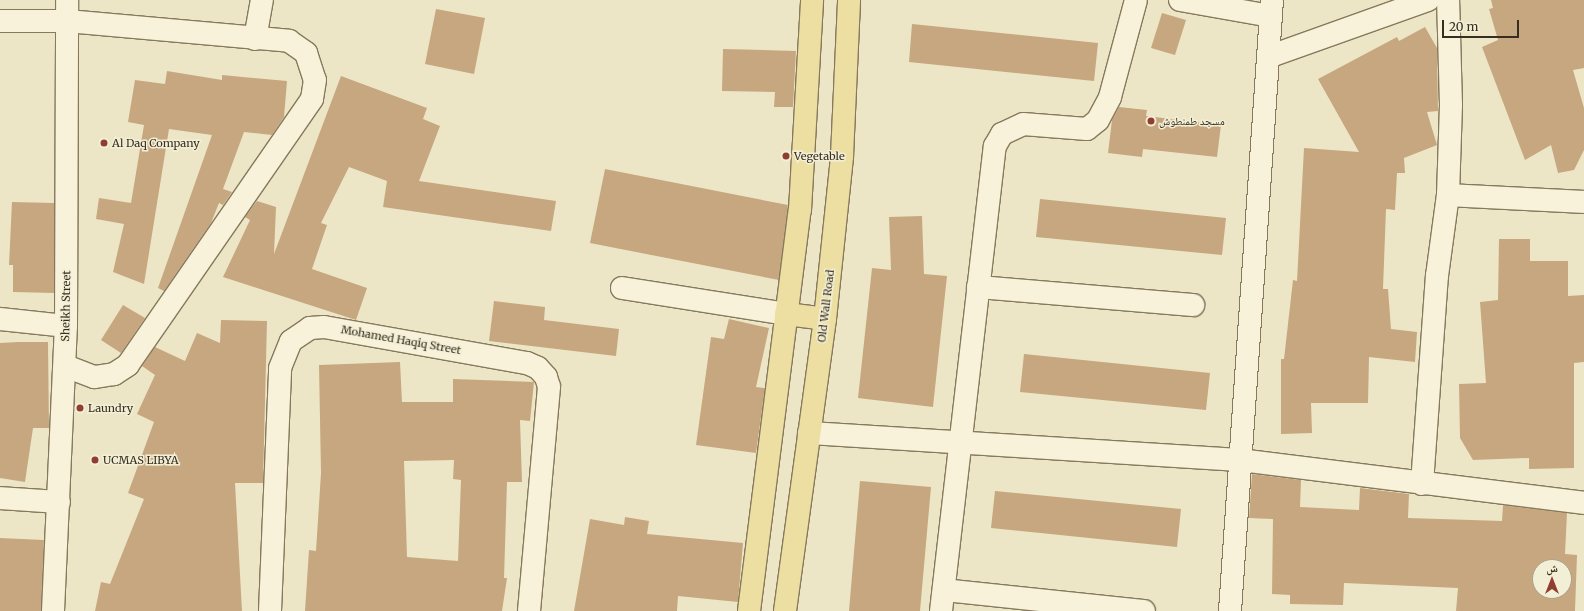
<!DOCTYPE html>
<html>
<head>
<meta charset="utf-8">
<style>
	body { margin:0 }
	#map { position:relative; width:1584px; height:611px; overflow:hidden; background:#ece6c6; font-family:Merriweather,"Noto Naskh Arabic",serif }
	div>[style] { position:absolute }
	.building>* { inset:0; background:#c7a77f }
	.roads { filter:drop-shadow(1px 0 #86795d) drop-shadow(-1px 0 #86795d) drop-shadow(0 1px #86795d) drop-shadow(0 -1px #86795d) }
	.minor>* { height:22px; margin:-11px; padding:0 11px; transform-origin:11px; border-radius:11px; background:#f7f2d9 }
	.major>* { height:22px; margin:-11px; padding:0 11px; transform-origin:11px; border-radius:11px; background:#ecdfa1 }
	.dots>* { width:11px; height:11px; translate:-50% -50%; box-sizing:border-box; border:2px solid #f3efd6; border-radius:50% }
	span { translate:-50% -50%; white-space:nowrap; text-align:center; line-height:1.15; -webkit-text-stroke:3px #f3efd6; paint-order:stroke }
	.poi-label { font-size:11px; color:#372e20 }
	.left { translate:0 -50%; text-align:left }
	.street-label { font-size:11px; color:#372e20 }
	.north { position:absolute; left:1532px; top:559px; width:40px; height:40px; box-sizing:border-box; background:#f3efd6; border:1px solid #a8a28d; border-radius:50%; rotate:0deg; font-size:11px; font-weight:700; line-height:16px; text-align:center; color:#372e20 }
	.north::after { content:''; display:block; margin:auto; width:14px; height:18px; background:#913e31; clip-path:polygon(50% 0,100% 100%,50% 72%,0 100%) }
	.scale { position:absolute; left:1442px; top:20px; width:77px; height:18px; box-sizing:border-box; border:2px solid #372e20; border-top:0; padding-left:5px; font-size:12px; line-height:14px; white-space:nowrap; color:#372e20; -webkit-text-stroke:3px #f3efd6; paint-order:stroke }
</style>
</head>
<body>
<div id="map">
	<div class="building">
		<i style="clip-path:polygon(1491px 0,1584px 0,1584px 68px,1573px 70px,1584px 108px,1584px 150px,1574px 170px,1558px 173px,1551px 145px,1525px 160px,1482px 47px,1498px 40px,1489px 9px,1493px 8px)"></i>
		<i style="clip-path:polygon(436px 9px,485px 18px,474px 74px,425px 64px)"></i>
		<i style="clip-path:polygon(1162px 13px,1186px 20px,1175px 55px,1151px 48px)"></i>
		<i style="clip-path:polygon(912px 24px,1098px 43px,1094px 81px,909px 62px)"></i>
		<i style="clip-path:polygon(1425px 27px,1437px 48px,1438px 111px,1427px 112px,1437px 145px,1404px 158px,1405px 173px,1397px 173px,1395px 210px,1386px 209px,1383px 289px,1388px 289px,1391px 329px,1417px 332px,1415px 362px,1369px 357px,1368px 403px,1311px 403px,1312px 433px,1281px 434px,1281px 359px,1284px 359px,1293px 280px,1297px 281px,1304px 148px,1359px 152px,1318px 79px,1397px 37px,1399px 41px)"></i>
		<i style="clip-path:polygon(723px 49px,796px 51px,793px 107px,774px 107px,775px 92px,722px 91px)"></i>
		<i style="clip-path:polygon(167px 71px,222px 80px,222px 75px,287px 81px,284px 117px,272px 135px,244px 132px,223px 189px,232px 192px,223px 205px,219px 203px,211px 223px,164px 291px,158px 288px,212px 135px,169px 129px,144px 284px,113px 272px,124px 224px,96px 219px,99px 198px,131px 203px,144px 125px,128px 122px,135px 80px,165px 84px)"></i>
		<i style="clip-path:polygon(341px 76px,427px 108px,423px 119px,440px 126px,419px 181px,556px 201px,551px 231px,383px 207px,387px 181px,349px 167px,321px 223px,327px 225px,312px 269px,367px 288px,356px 320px,223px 277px,250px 220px,245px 217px,257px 201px,276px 207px,274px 254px)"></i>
		<i style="clip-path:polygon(1119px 107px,1147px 110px,1146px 116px,1221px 125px,1217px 157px,1143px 149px,1142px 157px,1108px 153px,1112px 120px)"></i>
		<i style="clip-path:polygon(605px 169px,788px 205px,779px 280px,590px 243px)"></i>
		<i style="clip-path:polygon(1040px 199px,1226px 218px,1222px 255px,1036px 237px)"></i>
		<i style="clip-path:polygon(12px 202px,54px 203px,54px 293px,13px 292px,13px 265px,9px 265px)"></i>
		<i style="clip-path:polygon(922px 216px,924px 274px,947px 276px,933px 407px,858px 398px,872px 268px,891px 270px,889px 217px)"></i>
		<i style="clip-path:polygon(1499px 239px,1530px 239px,1530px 261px,1568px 261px,1568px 296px,1584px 295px,1584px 362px,1574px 363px,1574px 468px,1529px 469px,1529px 458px,1473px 460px,1460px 438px,1459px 384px,1486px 383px,1480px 302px,1498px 300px)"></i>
		<i style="clip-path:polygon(494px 301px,545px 307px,544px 320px,619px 329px,616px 356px,489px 341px)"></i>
		<i style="clip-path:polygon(123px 305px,145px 318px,121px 353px,101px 340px)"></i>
		<i style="clip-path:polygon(729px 319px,769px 328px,756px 387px,765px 388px,756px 453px,696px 445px,711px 337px,724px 339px)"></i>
		<i style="clip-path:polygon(221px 320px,267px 321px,263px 483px,235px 483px,242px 611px,95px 611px,101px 582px,110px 584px,144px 499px,128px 493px,154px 422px,137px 414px,155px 375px,142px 366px,155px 347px,185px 361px,197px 333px,220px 343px)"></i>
		<i style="clip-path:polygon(18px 342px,48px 342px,49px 428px,33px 428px,25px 482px,0 478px,0 343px)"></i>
		<i style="clip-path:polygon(1024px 354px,1210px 373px,1206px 410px,1020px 392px)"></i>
		<i style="clip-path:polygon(evenodd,400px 362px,402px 402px,453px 402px,453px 379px,534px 382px,530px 421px,520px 420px,522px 482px,507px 482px,504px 578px,507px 578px,502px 611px,305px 611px,309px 550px,316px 551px,321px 473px,319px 365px,400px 362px,454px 460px,453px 479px,461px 480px,458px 561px,407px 557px,404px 461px,454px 460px)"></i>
		<i style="clip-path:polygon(evenodd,1252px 474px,1301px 480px,1300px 507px,1359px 510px,1360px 488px,1409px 494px,1408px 518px,1502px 521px,1503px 505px,1567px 513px,1565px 554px,1577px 555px,1575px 611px,1456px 611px,1458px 588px,1344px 583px,1343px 605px,1290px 604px,1290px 595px,1272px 594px,1273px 519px,1249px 518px,1252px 474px,1540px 567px,1564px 567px,1564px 591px,1540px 591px,1540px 567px)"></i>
		<i style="clip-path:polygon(860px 481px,931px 487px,920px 611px,849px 611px)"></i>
		<i style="clip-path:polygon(995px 491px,1181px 509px,1177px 547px,991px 528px)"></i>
		<i style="clip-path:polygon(625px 517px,649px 521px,647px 534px,743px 543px,738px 602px,678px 596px,677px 611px,574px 611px,590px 519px,624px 525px)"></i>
		<i style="clip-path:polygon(0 538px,44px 540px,41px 611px,0 611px)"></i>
	</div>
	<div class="roads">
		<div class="minor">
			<i style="left:1180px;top:0;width:92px;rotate:10deg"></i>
			<i style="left:0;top:21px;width:67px"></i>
			<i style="left:67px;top:21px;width:223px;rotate:5.1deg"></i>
			<i style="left:289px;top:41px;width:21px;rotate:35deg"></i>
			<i style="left:306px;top:53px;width:28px;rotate:72deg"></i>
			<i style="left:315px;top:80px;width:19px;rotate:99deg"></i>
			<i style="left:312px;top:99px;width:323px;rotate:124.7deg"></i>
			<i style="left:128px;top:365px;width:17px;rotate:147deg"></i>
			<i style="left:114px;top:374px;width:20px;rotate:171deg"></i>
			<i style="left:94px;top:377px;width:31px;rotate:-159deg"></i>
			<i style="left:255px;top:39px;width:40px;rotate:-80deg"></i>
			<i style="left:1268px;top:57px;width:170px;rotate:-19.6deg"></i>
			<i style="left:1448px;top:195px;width:136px;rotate:2.9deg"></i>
			<i style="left:978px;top:287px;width:216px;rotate:4.8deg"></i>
			<i style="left:622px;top:288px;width:166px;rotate:9deg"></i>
			<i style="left:0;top:319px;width:66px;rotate:6.1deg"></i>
			<i style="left:809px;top:433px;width:432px;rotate:3.6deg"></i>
			<i style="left:1240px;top:460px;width:347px;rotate:7.1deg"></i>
			<i style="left:1422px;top:484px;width:209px;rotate:-85.9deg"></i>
			<i style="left:1437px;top:276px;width:82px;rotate:-82.3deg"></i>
			<i style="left:1448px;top:195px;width:90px;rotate:-88.1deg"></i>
			<i style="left:1451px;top:105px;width:105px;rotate:-91.6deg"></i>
			<i style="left:0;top:498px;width:59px;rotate:3.9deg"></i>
			<i style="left:944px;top:590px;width:201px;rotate:6deg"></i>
			<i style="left:53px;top:611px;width:285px;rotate:-87.4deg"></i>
			<i style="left:66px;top:326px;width:326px;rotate:-89.8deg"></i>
			<i style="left:270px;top:611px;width:243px;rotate:-87.6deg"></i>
			<i style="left:280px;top:368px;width:29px;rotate:-68deg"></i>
			<i style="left:291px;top:341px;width:23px;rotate:-34deg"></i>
			<i style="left:310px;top:328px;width:14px;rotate:-4deg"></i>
			<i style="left:324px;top:327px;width:206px;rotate:10.1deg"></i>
			<i style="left:527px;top:363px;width:12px;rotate:24deg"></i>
			<i style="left:538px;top:368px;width:12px;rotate:48deg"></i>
			<i style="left:546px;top:377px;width:10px;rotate:73deg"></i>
			<i style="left:549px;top:387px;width:225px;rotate:95.1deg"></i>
			<i style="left:941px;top:611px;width:468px;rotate:-83.4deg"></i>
			<i style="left:995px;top:146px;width:14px;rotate:-60deg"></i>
			<i style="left:1002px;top:134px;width:23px;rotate:-25deg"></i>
			<i style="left:1023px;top:124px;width:64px;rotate:4.5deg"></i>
			<i style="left:1087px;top:129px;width:14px;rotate:-39deg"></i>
			<i style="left:1098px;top:120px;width:26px;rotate:-62deg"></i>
			<i style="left:1110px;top:97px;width:100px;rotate:-75deg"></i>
			<i style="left:1230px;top:611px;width:612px;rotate:-86.07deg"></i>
		</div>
		<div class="major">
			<i style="left:786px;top:314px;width:39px;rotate:7deg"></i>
			<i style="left:749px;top:611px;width:404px;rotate:-82.8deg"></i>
			<i style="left:800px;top:210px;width:210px;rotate:-86.7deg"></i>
			<i style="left:785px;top:611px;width:295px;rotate:-82.2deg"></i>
			<i style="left:825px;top:319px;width:164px;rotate:-84deg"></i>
			<i style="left:842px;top:156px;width:156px;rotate:-87.4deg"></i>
		</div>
	</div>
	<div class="dots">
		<i style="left:1151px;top:121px;background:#913e31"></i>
		<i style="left:104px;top:143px;background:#913e31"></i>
		<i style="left:786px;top:156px;background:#913e31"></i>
		<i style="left:80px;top:408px;background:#913e31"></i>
		<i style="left:95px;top:460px;background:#913e31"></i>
	</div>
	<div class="poi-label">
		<span class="left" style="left:1159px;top:121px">مسجد طمنطوش</span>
		<span class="left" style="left:112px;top:143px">Al Daq Company</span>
		<span class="left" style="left:794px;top:156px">Vegetable</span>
		<span class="left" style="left:88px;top:408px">Laundry</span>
		<span class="left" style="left:103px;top:460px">UCMAS LIBYA</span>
	</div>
	<div class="street-label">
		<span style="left:66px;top:306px;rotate:-89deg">Sheikh Street</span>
		<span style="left:826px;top:306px;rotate:-83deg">Old Wall Road</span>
		<span style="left:401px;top:340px;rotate:10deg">Mohamed Haqiq Street</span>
	</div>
	<div class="north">ش</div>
	<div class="scale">20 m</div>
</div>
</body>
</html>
